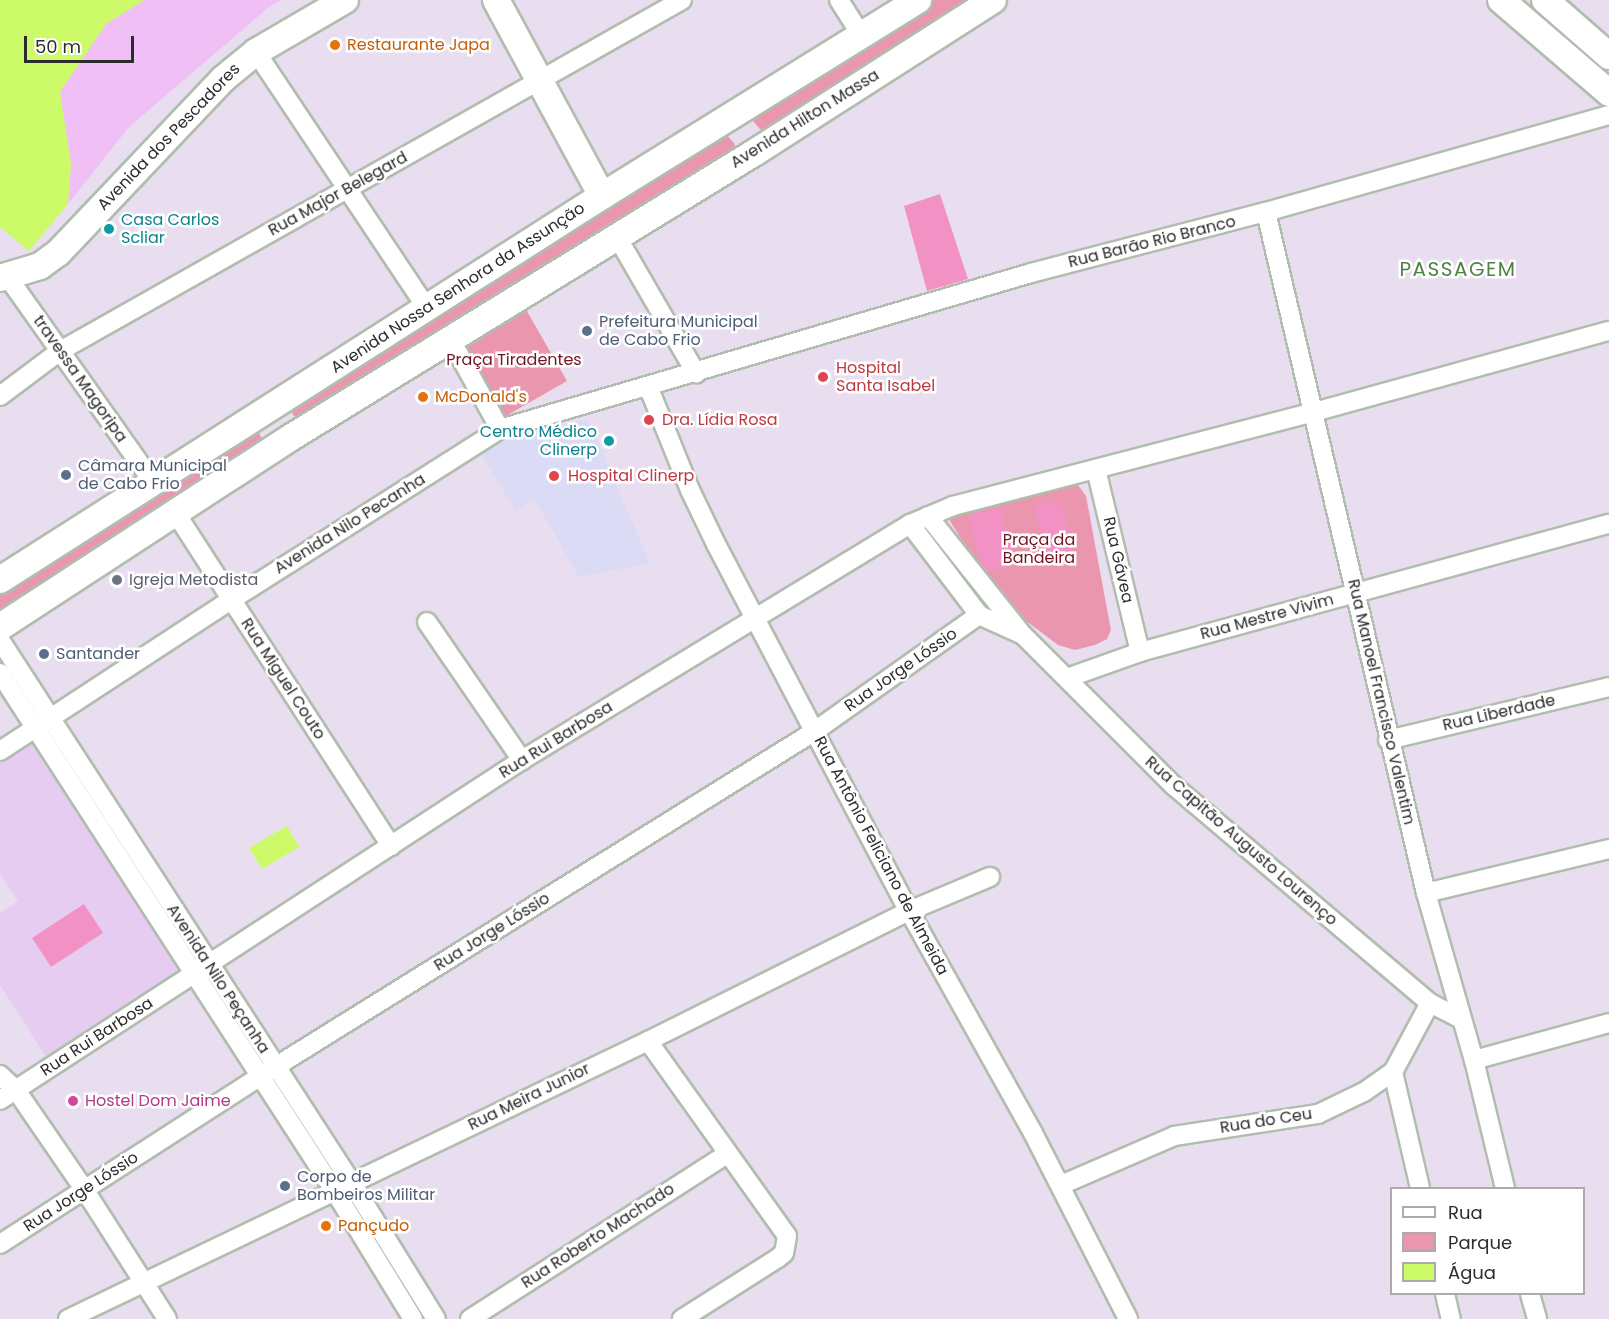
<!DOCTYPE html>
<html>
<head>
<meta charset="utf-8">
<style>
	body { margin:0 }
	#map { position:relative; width:1609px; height:1319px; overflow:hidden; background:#e9deef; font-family:Poppins,sans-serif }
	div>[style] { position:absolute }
	.education>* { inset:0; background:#e7ccf2 }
	.medical>* { inset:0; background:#dbdbf6 }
	.green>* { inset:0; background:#ea96af }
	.sand>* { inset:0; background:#f0bff6 }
	.pitch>* { inset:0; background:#f291c4 }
	.water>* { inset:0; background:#ccfa68 }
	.roads { filter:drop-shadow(2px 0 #b1bdae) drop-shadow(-2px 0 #b1bdae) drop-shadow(0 2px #b1bdae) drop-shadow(0 -2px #b1bdae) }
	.street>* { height:18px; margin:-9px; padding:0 9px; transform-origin:9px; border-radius:9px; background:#fff }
	.secondary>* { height:26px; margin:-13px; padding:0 13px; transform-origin:13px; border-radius:13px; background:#fff }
	.dots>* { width:16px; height:16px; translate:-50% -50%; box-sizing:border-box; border:3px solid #fff; border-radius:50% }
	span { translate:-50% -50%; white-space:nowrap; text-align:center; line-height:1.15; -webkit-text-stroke:5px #fff; paint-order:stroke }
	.food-label { font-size:16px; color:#c56008 }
	.left { translate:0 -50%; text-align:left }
	.street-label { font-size:16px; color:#2c2c2c }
	.culture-label { font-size:16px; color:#0d838f }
	.right { translate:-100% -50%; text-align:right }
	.service-label { font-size:16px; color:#4e5e75 }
	.park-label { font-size:16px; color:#721423 }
	.health-label { font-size:16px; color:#be3a42 }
	.worship-label { font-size:16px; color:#5b616d }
	.hotel-label { font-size:16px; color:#b23c85 }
	.quarter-label { font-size:20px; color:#508248; letter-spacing:1.5px }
	.legend { position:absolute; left:1390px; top:1187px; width:195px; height:108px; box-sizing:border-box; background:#fff; border:2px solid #ababab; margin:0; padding:8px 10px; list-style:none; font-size:18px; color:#2c2c2c }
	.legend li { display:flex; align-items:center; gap:12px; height:30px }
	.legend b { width:30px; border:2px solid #ababab }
	.scale { position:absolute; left:24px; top:36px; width:110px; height:27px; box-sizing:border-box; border:3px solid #2c2c2c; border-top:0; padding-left:8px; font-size:18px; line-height:21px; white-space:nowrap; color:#2c2c2c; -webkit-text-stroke:4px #fff; paint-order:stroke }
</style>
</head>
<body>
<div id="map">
	<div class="education">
		<i style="clip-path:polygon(33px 737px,182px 970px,46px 1057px,0 985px,0 913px,18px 901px,0 874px,0 758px)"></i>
	</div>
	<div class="medical">
		<i style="clip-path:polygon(588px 419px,650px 563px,579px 577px,535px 500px,515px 510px,480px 453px,496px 442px)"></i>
	</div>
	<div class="green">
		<i style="clip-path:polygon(931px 0,973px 0,769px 131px,760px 129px,753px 121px,752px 115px)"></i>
		<i style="clip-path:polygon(724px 132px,734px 143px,737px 152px,303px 421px,293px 415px,291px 408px)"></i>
		<i style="clip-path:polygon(524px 306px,567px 381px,506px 416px,462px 342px)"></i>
		<i style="clip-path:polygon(257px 429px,265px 445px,0 618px,0 594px)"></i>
		<i style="clip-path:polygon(1075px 481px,1086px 496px,1111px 630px,1107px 639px,1095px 645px,1075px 650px,1058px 645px,1017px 614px,961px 539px,947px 516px)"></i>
	</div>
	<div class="sand">
		<i style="clip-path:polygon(144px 0,282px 0,269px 7px,129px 127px,68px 204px,71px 164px,59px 93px,106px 24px)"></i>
	</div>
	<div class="pitch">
		<i style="clip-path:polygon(940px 194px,968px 279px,927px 291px,904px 206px)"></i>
		<i style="clip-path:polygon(1060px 500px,1074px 549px,1048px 556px,1034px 507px)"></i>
		<i style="clip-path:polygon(1000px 507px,1016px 564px,984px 573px,968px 516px)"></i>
		<i style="clip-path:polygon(84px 904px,103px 933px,51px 967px,32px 938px)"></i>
	</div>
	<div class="water">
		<i style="clip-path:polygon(0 0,144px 0,106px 24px,60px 92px,71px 164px,68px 204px,29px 251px,0 227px)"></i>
		<i style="clip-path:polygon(287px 826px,299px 847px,262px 869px,249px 848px)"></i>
	</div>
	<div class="roads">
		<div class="street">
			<i style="left:839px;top:0;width:41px;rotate:57.8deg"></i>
			<i style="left:256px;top:52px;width:306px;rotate:56.3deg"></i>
			<i style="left:1266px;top:212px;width:700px;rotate:76.78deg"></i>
			<i style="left:1426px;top:893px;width:174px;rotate:74deg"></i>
			<i style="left:1474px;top:1060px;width:132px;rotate:76.4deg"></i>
			<i style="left:616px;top:235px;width:160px;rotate:59.9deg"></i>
			<i style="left:7px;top:276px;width:252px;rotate:54.7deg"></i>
			<i style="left:451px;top:340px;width:102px;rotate:61.2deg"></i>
			<i style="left:648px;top:386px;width:112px;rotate:68deg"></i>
			<i style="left:690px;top:490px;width:62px;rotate:64.3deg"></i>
			<i style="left:717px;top:546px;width:412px;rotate:62.3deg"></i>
			<i style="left:909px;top:911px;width:254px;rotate:60.8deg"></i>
			<i style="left:1033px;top:1133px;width:209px;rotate:62.9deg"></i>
			<i style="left:0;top:396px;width:75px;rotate:-36.9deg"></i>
			<i style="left:60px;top:351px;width:714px;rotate:-29.44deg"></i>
			<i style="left:1096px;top:469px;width:188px;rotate:76.5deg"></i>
			<i style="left:175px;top:512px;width:398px;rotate:57.1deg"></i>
			<i style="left:928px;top:516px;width:151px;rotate:51.5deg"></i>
			<i style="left:910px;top:524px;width:114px;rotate:52.8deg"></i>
			<i style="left:979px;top:615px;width:48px;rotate:24.4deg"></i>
			<i style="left:1023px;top:635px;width:214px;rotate:45deg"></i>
			<i style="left:1174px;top:786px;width:336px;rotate:40.3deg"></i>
			<i style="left:1430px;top:1003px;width:34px;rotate:27deg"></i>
			<i style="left:427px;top:622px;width:168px;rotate:55.5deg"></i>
			<i style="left:0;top:640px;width:646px;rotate:57.07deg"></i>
			<i style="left:351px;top:1182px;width:161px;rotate:58.2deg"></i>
			<i style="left:0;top:673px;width:616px;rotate:57.14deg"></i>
			<i style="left:334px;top:1190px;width:151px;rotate:58.5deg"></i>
			<i style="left:1067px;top:678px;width:77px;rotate:-19.6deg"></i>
			<i style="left:1140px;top:652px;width:486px;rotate:-15.3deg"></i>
			<i style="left:1388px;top:740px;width:227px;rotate:-13.5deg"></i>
			<i style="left:0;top:751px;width:276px;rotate:-33.2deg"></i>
			<i style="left:231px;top:600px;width:319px;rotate:-32.4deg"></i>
			<i style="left:500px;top:429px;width:553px;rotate:-16.37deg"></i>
			<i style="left:1031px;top:273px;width:243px;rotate:-14.6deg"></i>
			<i style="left:1266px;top:212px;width:356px;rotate:-15.8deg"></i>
			<i style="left:1426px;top:893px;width:188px;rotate:-13.5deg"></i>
			<i style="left:648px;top:1041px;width:239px;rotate:54.5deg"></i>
			<i style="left:787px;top:1236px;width:17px;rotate:100deg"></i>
			<i style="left:784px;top:1253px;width:8px;rotate:140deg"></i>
			<i style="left:778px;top:1258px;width:114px;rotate:147.6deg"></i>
			<i style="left:1474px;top:1060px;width:140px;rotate:-15.3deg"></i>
			<i style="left:1393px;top:1072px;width:119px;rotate:76.9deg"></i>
			<i style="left:0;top:1075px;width:22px;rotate:43deg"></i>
			<i style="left:16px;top:1090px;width:120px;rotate:55.5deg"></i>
			<i style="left:84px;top:1189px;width:154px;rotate:57.4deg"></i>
			<i style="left:0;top:1100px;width:623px;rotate:-33.08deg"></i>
			<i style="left:522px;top:760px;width:454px;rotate:-31.3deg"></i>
			<i style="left:910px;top:524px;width:47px;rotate:-22.7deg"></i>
			<i style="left:953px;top:506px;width:373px;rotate:-14.6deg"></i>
			<i style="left:1314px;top:412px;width:306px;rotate:-15.4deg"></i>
			<i style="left:1061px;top:1185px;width:123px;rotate:-23.4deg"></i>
			<i style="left:1174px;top:1136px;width:146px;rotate:-8.7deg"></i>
			<i style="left:1318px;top:1114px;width:51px;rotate:-25.6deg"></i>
			<i style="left:1364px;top:1092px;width:35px;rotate:-35deg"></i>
			<i style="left:1393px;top:1072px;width:78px;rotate:-61.8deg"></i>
			<i style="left:0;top:1244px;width:327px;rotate:-32.8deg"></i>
			<i style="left:275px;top:1067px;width:636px;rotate:-31.89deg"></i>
			<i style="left:815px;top:731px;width:201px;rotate:-35.3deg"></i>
			<i style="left:1445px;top:1294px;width:26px;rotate:77deg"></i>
			<i style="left:1530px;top:1294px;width:26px;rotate:74deg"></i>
			<i style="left:68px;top:1319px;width:643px;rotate:-25.61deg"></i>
			<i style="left:648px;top:1041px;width:292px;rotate:-26.5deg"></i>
			<i style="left:909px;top:911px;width:88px;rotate:-22.8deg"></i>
			<i style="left:470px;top:1319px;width:305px;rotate:-32.7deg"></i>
		</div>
		<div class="secondary">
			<i style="left:496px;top:0;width:223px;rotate:61.6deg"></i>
			<i style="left:1501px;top:0;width:143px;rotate:40.7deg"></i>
			<i style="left:1545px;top:0;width:85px;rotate:41.2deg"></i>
			<i style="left:0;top:278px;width:42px;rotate:-16.7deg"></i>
			<i style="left:40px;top:266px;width:22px;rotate:-36deg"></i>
			<i style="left:58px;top:253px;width:240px;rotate:-46.5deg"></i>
			<i style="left:223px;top:79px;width:43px;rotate:-39.3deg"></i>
			<i style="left:256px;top:52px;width:103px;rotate:-30.3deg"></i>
			<i style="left:0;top:580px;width:714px;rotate:-32.53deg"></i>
			<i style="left:602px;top:196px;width:372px;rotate:-31.8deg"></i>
			<i style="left:0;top:627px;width:346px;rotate:-33.1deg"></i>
			<i style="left:290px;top:438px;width:548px;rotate:-31.57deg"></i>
			<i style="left:757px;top:151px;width:280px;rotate:-32.6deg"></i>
		</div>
	</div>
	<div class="dots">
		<i style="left:335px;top:45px;background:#e8710a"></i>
		<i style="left:109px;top:229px;background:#0f9aa8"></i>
		<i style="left:587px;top:331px;background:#5c6f8a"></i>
		<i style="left:823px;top:377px;background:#e0444e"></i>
		<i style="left:423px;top:397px;background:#e8710a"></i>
		<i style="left:649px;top:420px;background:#e0444e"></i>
		<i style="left:609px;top:441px;background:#0f9aa8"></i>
		<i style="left:66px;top:475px;background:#5c6f8a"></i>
		<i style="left:554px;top:476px;background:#e0444e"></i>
		<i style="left:117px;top:580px;background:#6b7280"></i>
		<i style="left:44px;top:654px;background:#5c6f8a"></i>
		<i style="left:73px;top:1101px;background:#d1479c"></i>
		<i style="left:285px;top:1186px;background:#5c6f8a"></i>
		<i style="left:326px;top:1226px;background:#e8710a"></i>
	</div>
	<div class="food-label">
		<span class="left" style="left:347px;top:45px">Restaurante Japa</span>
		<span class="left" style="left:435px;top:397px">McDonald's</span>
		<span class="left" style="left:338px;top:1226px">Pançudo</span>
	</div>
	<div class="street-label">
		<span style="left:805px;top:119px;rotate:-32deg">Avenida Hilton Massa</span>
		<span style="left:169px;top:137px;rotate:-46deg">Avenida dos Pescadores</span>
		<span style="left:338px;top:194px;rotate:-29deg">Rua Major Belegard</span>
		<span style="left:1152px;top:242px;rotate:-14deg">Rua Barão Rio Branco</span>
		<span style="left:458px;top:288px;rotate:-33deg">Avenida Nossa Senhora da Assunção</span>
		<span style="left:80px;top:379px;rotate:55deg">travessa Magoripa</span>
		<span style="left:350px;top:524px;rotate:-32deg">Avenida Nilo Pecanha</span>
		<span style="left:1118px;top:560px;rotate:77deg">Rua Gávea</span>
		<span style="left:1267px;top:617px;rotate:-15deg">Rua Mestre Vivim</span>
		<span style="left:901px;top:670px;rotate:-35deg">Rua Jorge Lóssio</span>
		<span style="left:283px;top:679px;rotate:57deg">Rua Miguel Couto</span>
		<span style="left:1381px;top:702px;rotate:77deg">Rua Manoel Francisco Valentim</span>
		<span style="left:1499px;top:713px;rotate:-13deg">Rua Liberdade</span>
		<span style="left:556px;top:740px;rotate:-32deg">Rua Rui Barbosa</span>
		<span style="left:1241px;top:841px;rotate:41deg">Rua Capitão Augusto Lourenço</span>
		<span style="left:881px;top:856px;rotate:62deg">Rua Antônio Feliciano de Almeida</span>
		<span style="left:492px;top:932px;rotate:-32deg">Rua Jorge Lóssio</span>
		<span style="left:218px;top:979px;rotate:57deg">Avenida Nilo Peçanha</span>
		<span style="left:97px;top:1037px;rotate:-33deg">Rua Rui Barbosa</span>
		<span style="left:529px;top:1097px;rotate:-26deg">Rua Meira Junior</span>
		<span style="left:1266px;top:1121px;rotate:-9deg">Rua do Ceu</span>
		<span style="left:81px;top:1192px;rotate:-33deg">Rua Jorge Lóssio</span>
		<span style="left:598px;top:1236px;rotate:-33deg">Rua Roberto Machado</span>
	</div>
	<div class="culture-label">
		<span class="left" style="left:121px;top:229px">Casa Carlos<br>Scliar</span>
		<span class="right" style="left:597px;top:441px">Centro Médico<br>Clinerp</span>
	</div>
	<div class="service-label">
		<span class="left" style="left:599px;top:331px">Prefeitura Municipal<br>de Cabo Frio</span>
		<span class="left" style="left:78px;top:475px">Câmara Municipal<br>de Cabo Frio</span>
		<span class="left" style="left:56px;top:654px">Santander</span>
		<span class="left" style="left:297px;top:1186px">Corpo de<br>Bombeiros Militar</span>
	</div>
	<div class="park-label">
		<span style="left:514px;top:360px">Praça Tiradentes</span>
		<span style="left:1039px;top:549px">Praça da<br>Bandeira</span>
	</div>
	<div class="health-label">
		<span class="left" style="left:836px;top:377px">Hospital<br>Santa Isabel</span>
		<span class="left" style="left:662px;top:420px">Dra. Lídia Rosa</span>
		<span class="left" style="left:568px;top:476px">Hospital Clinerp</span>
	</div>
	<div class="worship-label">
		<span class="left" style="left:129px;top:580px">Igreja Metodista</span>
	</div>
	<div class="hotel-label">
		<span class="left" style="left:85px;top:1101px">Hostel Dom Jaime</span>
	</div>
	<div class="quarter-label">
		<span style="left:1458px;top:269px">PASSAGEM</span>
	</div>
	<ul class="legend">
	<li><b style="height:8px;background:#fff"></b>Rua</li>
	<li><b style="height:16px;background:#ea96af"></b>Parque</li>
	<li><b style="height:16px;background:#ccfa68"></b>Água</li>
	</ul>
	<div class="scale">50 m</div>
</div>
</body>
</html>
